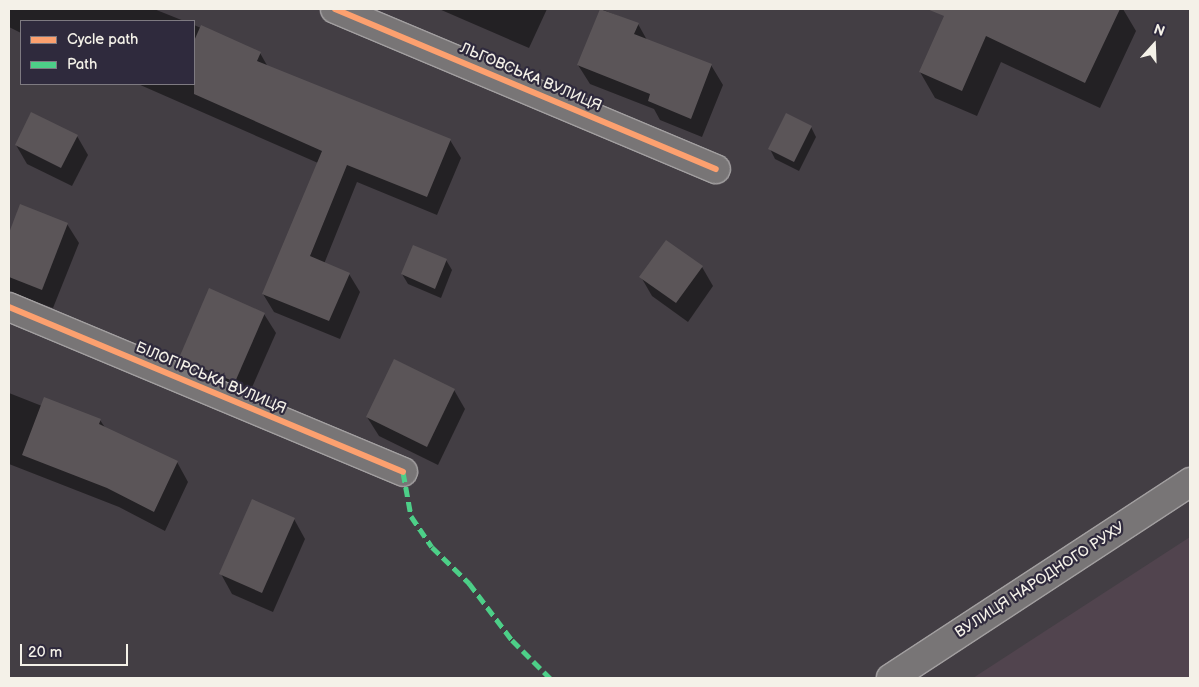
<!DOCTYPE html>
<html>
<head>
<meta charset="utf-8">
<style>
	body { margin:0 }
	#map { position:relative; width:1199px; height:687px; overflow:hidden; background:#433e44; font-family:"Balsamiq Sans",sans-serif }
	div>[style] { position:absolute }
	.built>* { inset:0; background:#51444e }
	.shadow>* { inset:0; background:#0007 }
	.building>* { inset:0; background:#5b5558 }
	.roads { filter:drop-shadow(1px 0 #a29fa0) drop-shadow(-1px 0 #a29fa0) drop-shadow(0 1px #a29fa0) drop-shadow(0 -1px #a29fa0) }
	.minor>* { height:28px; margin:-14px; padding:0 14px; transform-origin:14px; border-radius:14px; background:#787576 }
	.secondary>* { height:28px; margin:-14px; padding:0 14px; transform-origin:14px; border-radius:14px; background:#787576 }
	.quiet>* { height:5px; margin-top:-2.5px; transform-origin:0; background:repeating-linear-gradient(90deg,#4dcf88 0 10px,transparent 0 15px) }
	.cycleway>* { height:6px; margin:-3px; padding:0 3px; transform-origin:3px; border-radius:3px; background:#fca06f }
	span { translate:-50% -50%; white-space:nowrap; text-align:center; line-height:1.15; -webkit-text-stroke:4.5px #2f2a3d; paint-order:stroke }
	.street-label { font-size:15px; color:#f4f1e8 }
	.frame { position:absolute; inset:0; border:10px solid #f4f1e8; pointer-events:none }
	.legend { position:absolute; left:20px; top:20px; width:175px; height:65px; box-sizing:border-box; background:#2f2a3d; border:1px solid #7e7a81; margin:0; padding:6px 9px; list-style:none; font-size:15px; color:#f4f1e8 }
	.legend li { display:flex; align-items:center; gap:10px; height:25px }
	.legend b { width:25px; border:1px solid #7e7a81 }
	.north { position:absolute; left:1129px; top:20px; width:50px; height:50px; -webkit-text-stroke:4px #2f2a3d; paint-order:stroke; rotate:20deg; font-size:14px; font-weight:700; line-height:20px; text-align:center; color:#f4f1e8 }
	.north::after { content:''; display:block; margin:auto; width:18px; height:22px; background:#f4f1e8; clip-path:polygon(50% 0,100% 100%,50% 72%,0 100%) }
	.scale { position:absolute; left:20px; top:644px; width:108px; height:22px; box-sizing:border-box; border:2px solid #f4f1e8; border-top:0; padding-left:6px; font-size:15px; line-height:18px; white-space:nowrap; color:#f4f1e8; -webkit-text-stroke:4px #2f2a3d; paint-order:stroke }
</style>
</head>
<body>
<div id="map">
	<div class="built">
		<i style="clip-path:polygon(1190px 537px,1190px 678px,973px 678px)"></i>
	</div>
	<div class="shadow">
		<i style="clip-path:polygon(9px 9px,154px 9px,184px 21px,21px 21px,21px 33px,9px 27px)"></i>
		<i style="clip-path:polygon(439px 9px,547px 9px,529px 48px)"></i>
		<i style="clip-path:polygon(601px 9px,638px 24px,647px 40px,711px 65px,723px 85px,702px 137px,660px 120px,654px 109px,590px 84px,578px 65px)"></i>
		<i style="clip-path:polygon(932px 9px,1123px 9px,1136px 31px,1100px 108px,1001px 62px,977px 116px,935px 98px,920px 72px,946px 15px)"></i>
		<i style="clip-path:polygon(194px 25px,260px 53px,268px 67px,450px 140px,461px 158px,437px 215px,357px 182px,324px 264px,349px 274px,360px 292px,340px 339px,274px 312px,263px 294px,318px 163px,138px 84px,194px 84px)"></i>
		<i style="clip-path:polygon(811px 127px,816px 137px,799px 171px,775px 159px,770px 149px)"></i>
		<i style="clip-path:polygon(77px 136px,88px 155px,72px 186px,27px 164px,16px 145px)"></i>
		<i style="clip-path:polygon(21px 206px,67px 224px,79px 243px,53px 308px,9px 292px,9px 236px)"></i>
		<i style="clip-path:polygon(446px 260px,452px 270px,441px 298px,408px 284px,402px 274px)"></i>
		<i style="clip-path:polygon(702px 267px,713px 286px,688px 322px,652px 296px,641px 277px)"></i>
		<i style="clip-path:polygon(264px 314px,276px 333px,246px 401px,191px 377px,180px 358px)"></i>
		<i style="clip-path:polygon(454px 390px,465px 409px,438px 465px,379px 436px,367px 417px)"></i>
		<i style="clip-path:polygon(9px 393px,42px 406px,100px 420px,106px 429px,177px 462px,188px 482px,165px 531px,119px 507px,9px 464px)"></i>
		<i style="clip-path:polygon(294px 519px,305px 539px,273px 612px,232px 594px,221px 574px)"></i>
	</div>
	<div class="building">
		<i style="clip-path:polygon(600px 9px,639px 23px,634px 34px,712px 64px,691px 119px,648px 101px,650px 94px,577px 65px)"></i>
		<i style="clip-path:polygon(927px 9px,1120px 9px,1085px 83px,986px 36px,962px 91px,919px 72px,944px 16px)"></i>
		<i style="clip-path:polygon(201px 25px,261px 52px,257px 61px,451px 139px,427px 197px,347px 165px,310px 256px,350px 273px,329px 321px,262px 294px,322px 151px,194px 94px,194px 41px)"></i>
		<i style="clip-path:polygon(31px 112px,78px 135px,61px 168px,15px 145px)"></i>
		<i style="clip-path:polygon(786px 113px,812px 126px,794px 162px,768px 149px)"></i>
		<i style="clip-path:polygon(20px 204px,68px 223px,42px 290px,9px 277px,9px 233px)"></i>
		<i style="clip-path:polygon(666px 240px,703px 266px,676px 303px,639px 277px)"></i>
		<i style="clip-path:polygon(413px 245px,447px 259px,435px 289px,401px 274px)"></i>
		<i style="clip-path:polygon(209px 288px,265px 313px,235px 382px,179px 358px)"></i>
		<i style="clip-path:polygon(394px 359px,455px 389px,427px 447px,366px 417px)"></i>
		<i style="clip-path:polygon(44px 397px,101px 419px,99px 424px,178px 461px,154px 512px,107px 488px,22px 455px)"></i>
		<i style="clip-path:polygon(252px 499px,295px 518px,262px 593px,219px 574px)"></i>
	</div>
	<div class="roads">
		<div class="minor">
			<i style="left:335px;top:9px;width:413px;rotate:22.8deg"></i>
			<i style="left:9px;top:307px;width:427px;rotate:22.7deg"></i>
		</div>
		<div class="secondary">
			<i style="left:891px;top:678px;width:358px;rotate:-33.2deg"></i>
		</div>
	</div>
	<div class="quiet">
		<i style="left:403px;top:472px;width:45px;rotate:79.7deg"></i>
		<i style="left:411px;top:516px;width:37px;rotate:56deg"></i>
		<i style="left:432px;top:547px;width:52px;rotate:44.2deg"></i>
		<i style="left:469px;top:583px;width:71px;rotate:53deg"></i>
		<i style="left:512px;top:640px;width:54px;rotate:45deg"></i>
	</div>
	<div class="cycleway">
		<i style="left:335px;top:9px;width:413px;rotate:22.8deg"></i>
		<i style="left:9px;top:307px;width:427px;rotate:22.7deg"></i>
	</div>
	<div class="street-label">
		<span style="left:531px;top:77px;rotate:23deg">ЛЬГОВСЬКА ВУЛИЦЯ</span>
		<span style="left:211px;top:378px;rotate:23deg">БІЛОГІРСЬКА ВУЛИЦЯ</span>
		<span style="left:1040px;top:580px;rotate:-33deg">ВУЛИЦЯ НАРОДНОГО РУХУ</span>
	</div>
	<div class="frame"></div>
	<ul class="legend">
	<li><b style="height:6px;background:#fca06f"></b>Cycle path</li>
	<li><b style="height:6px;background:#4dcf88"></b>Path</li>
	</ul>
	<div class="north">N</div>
	<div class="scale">20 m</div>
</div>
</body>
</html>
